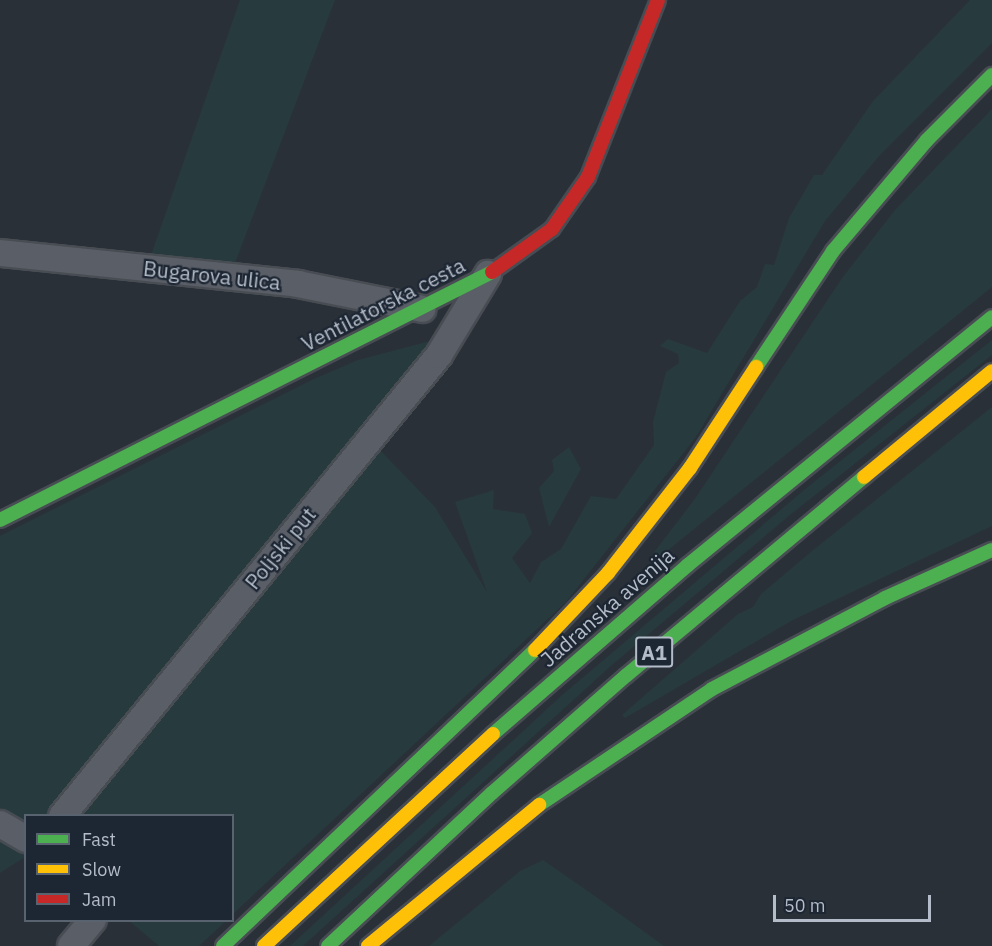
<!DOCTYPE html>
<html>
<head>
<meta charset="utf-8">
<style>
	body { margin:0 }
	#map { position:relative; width:992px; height:946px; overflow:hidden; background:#2a3038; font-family:"IBM Plex Sans",sans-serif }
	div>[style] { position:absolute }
	.green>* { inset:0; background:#273a3e }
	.roads { filter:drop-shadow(2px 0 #484c53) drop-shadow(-2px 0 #484c53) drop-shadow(0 2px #484c53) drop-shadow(0 -2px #484c53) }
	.street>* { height:26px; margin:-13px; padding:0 13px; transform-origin:13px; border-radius:13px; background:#5a5e66 }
	.fast>* { height:14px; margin:-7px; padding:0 7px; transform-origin:7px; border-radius:7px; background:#4caf50 }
	.slow>* { height:14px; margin:-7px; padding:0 7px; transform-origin:7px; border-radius:7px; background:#ffc107 }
	.jam>* { height:14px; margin:-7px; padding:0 7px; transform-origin:7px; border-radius:7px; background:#c62828 }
	span { translate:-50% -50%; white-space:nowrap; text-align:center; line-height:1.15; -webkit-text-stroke:4.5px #1d2633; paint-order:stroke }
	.shield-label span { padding:2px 4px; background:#1d2633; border:2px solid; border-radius:4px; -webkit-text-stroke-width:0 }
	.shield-label { font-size:20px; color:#b4bcc9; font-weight:700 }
	.street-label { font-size:21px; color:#b4bcc9 }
	.legend { position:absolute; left:24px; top:814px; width:210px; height:108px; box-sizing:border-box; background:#1d2633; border:2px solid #59626f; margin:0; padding:8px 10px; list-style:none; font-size:18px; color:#b4bcc9 }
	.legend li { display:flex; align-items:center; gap:12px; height:30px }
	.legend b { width:30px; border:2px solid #59626f }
	.scale { position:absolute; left:773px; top:895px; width:158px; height:27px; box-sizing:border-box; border:3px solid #b4bcc9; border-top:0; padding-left:8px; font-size:18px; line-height:21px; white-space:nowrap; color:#b4bcc9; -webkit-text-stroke:4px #1d2633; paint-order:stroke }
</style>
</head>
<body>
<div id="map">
	<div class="green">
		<i style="clip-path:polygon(240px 0,335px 0,234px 266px,150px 258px)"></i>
		<i style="clip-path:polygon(970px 0,992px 0,992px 43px,880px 155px,825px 221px,696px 437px,566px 602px,233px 914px,232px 816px,77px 816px,219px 636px,377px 447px,435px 507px,487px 592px,455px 502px,494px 490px,493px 509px,525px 514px,532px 533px,512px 558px,530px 583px,541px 562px,561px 549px,591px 496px,616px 499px,654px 445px,653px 422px,666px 372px,679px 363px,678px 354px,660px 346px,668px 339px,707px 353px,740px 301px,757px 287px,765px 264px,774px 265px,789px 218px,814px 175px,822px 175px,873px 101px)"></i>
		<i style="clip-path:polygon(992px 109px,992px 287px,656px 560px,652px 555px,694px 500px,842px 278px,895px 210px)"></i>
		<i style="clip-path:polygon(434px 340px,49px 815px,26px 816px,25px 825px,0 813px,0 536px,314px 379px,358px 360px)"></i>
		<i style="clip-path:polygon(992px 340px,992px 355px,790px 515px,612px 665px,303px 946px,290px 946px,561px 696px,804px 490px)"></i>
		<i style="clip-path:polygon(992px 407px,992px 526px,793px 620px,625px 718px,622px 715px,738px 614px,753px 607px,761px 594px,812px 551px)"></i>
		<i style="clip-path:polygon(569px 447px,581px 469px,549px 527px,539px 488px,554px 471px,552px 460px)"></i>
		<i style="clip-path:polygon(0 837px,26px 853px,25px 857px,0 873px)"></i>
		<i style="clip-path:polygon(543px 860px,595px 896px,664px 946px,429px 946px,520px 871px)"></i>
		<i style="clip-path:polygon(129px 921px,130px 920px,226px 921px,199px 946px,159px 946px)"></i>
	</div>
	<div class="roads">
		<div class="street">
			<i style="left:0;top:253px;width:300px;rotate:5.9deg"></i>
			<i style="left:298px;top:284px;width:127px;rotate:11.3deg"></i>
			<i style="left:62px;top:816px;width:596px;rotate:-50.72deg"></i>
			<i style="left:439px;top:355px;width:95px;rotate:-58.8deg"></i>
			<i style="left:0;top:824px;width:30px;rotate:30deg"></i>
			<i style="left:71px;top:946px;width:34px;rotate:-50deg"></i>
		</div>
		<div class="fast">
			<i style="left:756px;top:367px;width:139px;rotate:-56.4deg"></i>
			<i style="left:833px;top:251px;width:145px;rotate:-49.7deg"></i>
			<i style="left:927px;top:140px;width:92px;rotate:-45deg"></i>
			<i style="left:0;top:520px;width:551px;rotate:-26.75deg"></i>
			<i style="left:493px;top:734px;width:258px;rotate:-40.9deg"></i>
			<i style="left:688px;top:565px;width:392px;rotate:-39.2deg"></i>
			<i style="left:539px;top:805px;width:208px;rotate:-33.8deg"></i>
			<i style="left:712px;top:689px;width:195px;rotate:-27.7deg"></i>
			<i style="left:885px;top:598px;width:117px;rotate:-24.2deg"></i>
			<i style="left:223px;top:946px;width:430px;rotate:-43.5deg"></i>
			<i style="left:328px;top:946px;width:224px;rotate:-43deg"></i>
			<i style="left:492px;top:793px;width:179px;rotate:-41.2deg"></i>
			<i style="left:627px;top:675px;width:309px;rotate:-39.9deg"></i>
		</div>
		<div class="slow">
			<i style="left:864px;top:477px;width:166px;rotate:-39.6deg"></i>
			<i style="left:535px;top:650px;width:106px;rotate:-46.5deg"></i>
			<i style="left:608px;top:573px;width:133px;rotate:-52deg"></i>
			<i style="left:690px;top:468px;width:121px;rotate:-56.8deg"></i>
			<i style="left:264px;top:946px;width:312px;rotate:-42.8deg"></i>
			<i style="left:368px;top:946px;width:222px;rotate:-39.5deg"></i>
		</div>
		<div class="jam">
			<i style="left:492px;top:272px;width:74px;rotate:-35.6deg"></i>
			<i style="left:552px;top:229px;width:63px;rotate:-55.3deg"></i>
			<i style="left:588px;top:177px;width:190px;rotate:-68.4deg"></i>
		</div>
	</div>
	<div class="shield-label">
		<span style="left:654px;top:652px">A1</span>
	</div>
	<div class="street-label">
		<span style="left:212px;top:275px;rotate:6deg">Bugarova ulica</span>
		<span style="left:383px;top:304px;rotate:-27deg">Ventilatorska cesta</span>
		<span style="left:280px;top:548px;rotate:-51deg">Poljski put</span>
		<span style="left:607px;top:607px;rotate:-41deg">Jadranska avenija</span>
	</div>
	<ul class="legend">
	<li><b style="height:8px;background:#4caf50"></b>Fast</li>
	<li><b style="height:8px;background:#ffc107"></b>Slow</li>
	<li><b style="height:8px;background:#c62828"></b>Jam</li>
	</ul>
	<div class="scale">50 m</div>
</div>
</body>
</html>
